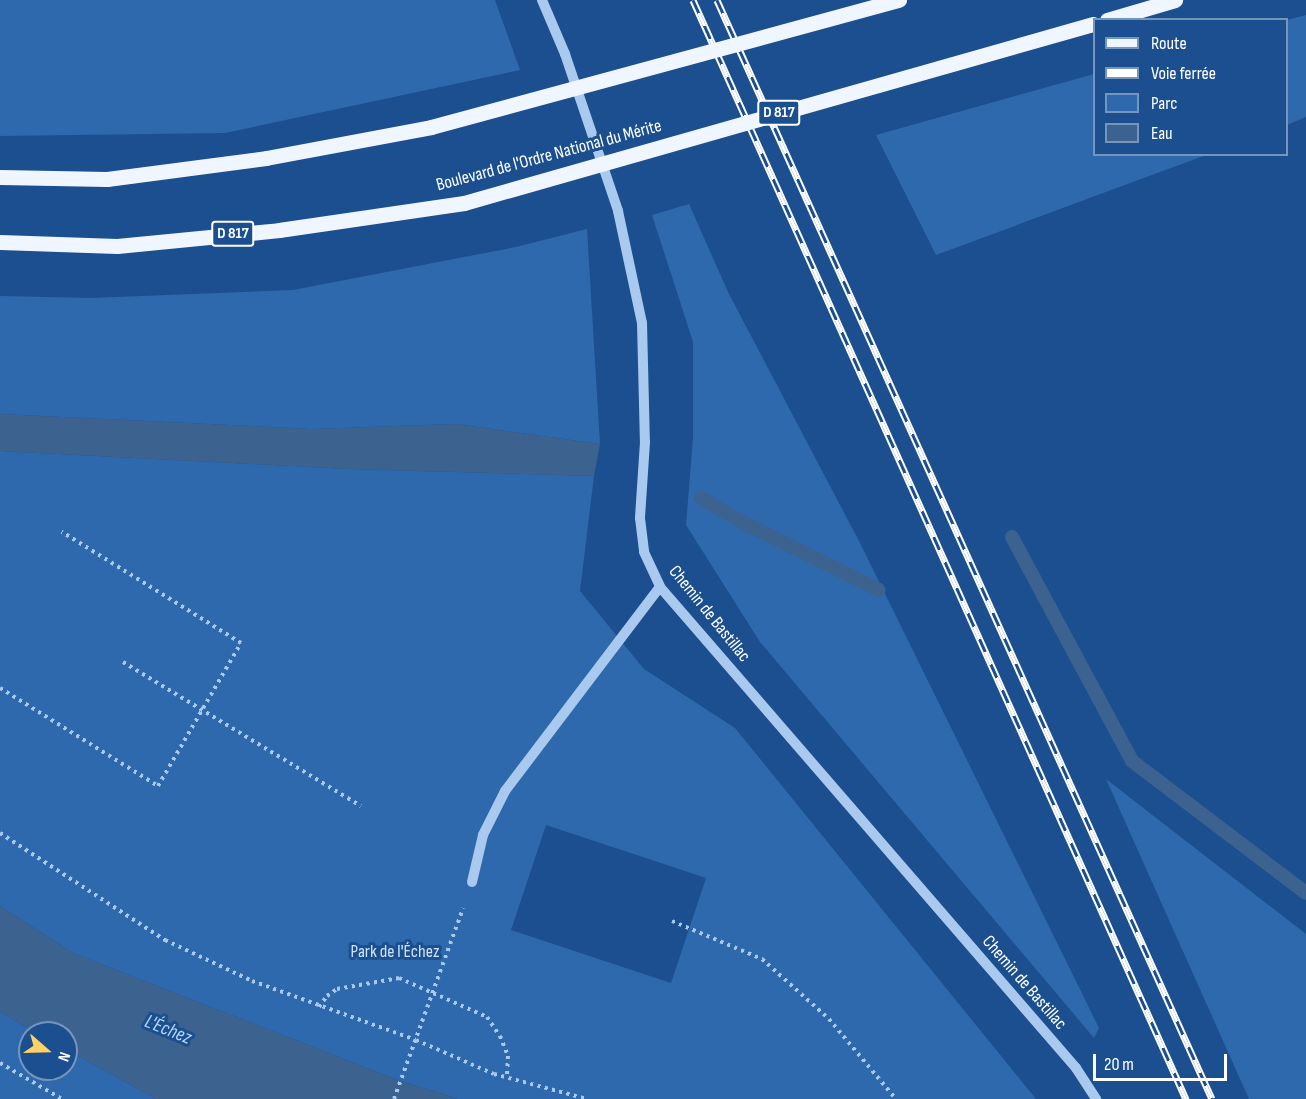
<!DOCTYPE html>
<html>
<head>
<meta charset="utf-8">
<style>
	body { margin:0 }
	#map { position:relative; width:1306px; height:1099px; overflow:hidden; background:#1b4f8f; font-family:"Sofia Sans Condensed",sans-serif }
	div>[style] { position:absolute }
	.green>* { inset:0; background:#2e69ad }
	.water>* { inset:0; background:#3c6290 }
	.stream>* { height:14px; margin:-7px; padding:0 7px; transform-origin:7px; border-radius:7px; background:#3c6290 }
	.path>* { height:4px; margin-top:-2px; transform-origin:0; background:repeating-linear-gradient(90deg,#a9c9ee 0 3px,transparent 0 7.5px) }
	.minor>* { height:10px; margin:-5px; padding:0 5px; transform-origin:5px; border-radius:5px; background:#a9c9ee }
	.major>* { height:15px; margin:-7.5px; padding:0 7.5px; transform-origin:7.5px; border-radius:7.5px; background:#f0f6ff }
	.rail>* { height:7px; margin-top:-3.5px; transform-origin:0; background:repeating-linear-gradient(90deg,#1b4f8f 0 14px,#fff 0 28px); box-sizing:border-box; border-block:2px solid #fff }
	.major-bridge>* { height:15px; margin:-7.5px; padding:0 7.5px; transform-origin:7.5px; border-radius:7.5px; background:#f0f6ff }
	span { translate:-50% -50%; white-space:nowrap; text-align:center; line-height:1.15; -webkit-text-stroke:6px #1b4f8f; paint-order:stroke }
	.shield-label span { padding:2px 4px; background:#1b4f8f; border:2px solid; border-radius:4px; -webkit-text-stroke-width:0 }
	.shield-label { font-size:16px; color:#fff; font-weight:700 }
	.street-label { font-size:18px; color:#fff }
	.park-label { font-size:18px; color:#cfe3fa }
	.water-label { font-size:20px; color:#b5d3f5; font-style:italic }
	.legend { position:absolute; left:1093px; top:18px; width:195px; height:138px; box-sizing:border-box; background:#1b4f8f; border:2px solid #7695bc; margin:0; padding:8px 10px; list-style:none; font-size:18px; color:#fff }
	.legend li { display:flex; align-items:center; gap:12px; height:30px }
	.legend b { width:30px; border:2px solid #7695bc }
	.north { position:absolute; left:18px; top:1021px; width:60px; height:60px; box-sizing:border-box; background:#1b4f8f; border:2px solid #7695bc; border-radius:50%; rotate:110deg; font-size:16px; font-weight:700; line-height:24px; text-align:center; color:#fff }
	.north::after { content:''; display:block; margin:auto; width:21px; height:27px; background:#ffd166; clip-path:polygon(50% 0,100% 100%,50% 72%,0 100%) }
	.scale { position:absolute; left:1093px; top:1054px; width:134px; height:27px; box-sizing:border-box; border:3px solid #fff; border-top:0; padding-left:8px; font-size:18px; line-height:21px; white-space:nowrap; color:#fff; -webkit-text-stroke:4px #1b4f8f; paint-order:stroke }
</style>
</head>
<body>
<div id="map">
	<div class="green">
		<i style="clip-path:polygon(0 0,495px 0,520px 70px,225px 133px,0 136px)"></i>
		<i style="clip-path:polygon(1306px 15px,1306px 117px,1287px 125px,1287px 20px)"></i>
		<i style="clip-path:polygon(1094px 74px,1094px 154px,1206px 155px,936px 255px,876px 135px)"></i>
		<i style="clip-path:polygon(689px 204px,728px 292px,860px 543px,1099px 1028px,1094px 1038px,760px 642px,686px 525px,693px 438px,693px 342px,652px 215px)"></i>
		<i style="clip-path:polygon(587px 229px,600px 444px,456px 424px,312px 429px,0 414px,0 296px,91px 298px,293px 290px,516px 247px)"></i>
		<i style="clip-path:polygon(evenodd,0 451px,349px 469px,594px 476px,580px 591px,644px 669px,735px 728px,1036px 1099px,458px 1099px,395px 1079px,73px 953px,0 906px,0 451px,546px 825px,706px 878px,671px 983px,511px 930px,546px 825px)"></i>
		<i style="clip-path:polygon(1106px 779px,1306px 934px,1306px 1099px,1249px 1099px)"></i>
		<i style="clip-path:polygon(0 1012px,37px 1033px,30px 1033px,30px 1069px,66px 1069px,66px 1049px,156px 1099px,0 1099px)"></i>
	</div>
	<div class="water">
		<i style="clip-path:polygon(0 414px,312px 429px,456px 424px,600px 444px,594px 476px,349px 469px,0 451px)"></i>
		<i style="clip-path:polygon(0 906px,73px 953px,395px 1079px,458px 1099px,156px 1099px,66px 1049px,66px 1033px,37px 1033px,0 1012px)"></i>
	</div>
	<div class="stream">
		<i style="left:701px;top:498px;width:52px;rotate:30deg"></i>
		<i style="left:746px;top:524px;width:148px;rotate:26.4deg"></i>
		<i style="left:1012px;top:537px;width:254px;rotate:61.8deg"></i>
		<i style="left:1132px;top:761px;width:218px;rotate:37.2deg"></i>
	</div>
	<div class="path">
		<i style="left:123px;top:662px;width:278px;rotate:31.2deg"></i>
		<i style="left:0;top:688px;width:186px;rotate:31.8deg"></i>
		<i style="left:158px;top:786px;width:165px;rotate:-59.9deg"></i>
		<i style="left:241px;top:643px;width:211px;rotate:-148.2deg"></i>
		<i style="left:0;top:833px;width:197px;rotate:33deg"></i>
		<i style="left:165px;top:940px;width:96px;rotate:25.2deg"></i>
		<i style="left:252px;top:981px;width:174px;rotate:19.8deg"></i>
		<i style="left:416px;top:1040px;width:85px;rotate:23.6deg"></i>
		<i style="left:494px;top:1074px;width:96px;rotate:15deg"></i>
		<i style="left:672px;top:921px;width:98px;rotate:22.9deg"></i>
		<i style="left:762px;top:959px;width:90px;rotate:41.8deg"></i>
		<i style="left:829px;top:1019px;width:104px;rotate:50.1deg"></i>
		<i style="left:319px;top:1007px;width:14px;rotate:-54deg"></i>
		<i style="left:327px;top:996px;width:12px;rotate:-35deg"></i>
		<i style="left:337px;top:989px;width:63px;rotate:-10.1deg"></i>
		<i style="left:399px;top:978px;width:96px;rotate:23.9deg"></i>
		<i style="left:487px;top:1017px;width:23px;rotate:56deg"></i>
		<i style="left:500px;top:1036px;width:22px;rotate:68deg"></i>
		<i style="left:508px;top:1056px;width:21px;rotate:93deg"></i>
		<i style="left:0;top:1063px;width:72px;rotate:30.1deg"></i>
		<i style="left:394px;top:1099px;width:203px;rotate:-70.1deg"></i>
	</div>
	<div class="minor">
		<i style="left:542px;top:0;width:59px;rotate:66.9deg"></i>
		<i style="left:565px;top:54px;width:166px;rotate:71.3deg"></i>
		<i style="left:618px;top:211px;width:115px;rotate:77.9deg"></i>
		<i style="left:642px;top:323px;width:119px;rotate:88.6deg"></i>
		<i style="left:645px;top:442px;width:76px;rotate:93.8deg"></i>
		<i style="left:640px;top:518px;width:34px;rotate:83deg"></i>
		<i style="left:644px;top:552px;width:38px;rotate:65deg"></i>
		<i style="left:660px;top:587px;width:636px;rotate:49.14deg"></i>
		<i style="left:1076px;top:1068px;width:37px;rotate:57deg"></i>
		<i style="left:472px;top:882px;width:48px;rotate:-76.8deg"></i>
		<i style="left:483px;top:835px;width:49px;rotate:-63.4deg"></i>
		<i style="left:505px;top:791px;width:256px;rotate:-52.8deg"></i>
	</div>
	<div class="major">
		<i style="left:1107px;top:20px;width:71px;rotate:-16.4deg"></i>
		<i style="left:0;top:177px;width:107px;rotate:1.1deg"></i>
		<i style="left:107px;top:179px;width:160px;rotate:-7.5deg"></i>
		<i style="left:266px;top:158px;width:168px;rotate:-10.6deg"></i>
		<i style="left:0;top:242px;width:117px;rotate:2deg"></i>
		<i style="left:117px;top:246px;width:163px;rotate:-5.6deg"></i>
		<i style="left:279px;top:230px;width:187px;rotate:-8.3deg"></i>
	</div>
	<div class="rail">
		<i style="left:693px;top:0;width:1205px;rotate:65.84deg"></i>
		<i style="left:717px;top:0;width:1205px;rotate:65.75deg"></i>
	</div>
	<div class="major-bridge">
		<i style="left:431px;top:127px;width:485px;rotate:-15.2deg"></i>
		<i style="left:464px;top:203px;width:654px;rotate:-15.89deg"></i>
	</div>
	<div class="shield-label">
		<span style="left:779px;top:113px">D 817</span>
		<span style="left:233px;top:234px">D 817</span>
	</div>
	<div class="street-label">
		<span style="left:549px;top:156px;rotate:-15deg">Boulevard de l'Ordre National du Mérite</span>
		<span style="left:709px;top:614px;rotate:51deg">Chemin de Bastillac</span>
		<span style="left:1024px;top:983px;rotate:49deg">Chemin de Bastillac</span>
	</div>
	<div class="park-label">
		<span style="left:395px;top:952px">Park de l'Échez</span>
	</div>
	<div class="water-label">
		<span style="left:168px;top:1030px;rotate:22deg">L'Échez</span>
	</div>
	<ul class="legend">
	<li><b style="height:8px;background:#f0f6ff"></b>Route</li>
	<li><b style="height:8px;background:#fff"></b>Voie ferrée</li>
	<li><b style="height:16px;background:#2e69ad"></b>Parc</li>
	<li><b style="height:16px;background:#3c6290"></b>Eau</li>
	</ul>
	<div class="north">N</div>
	<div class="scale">20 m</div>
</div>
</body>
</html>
